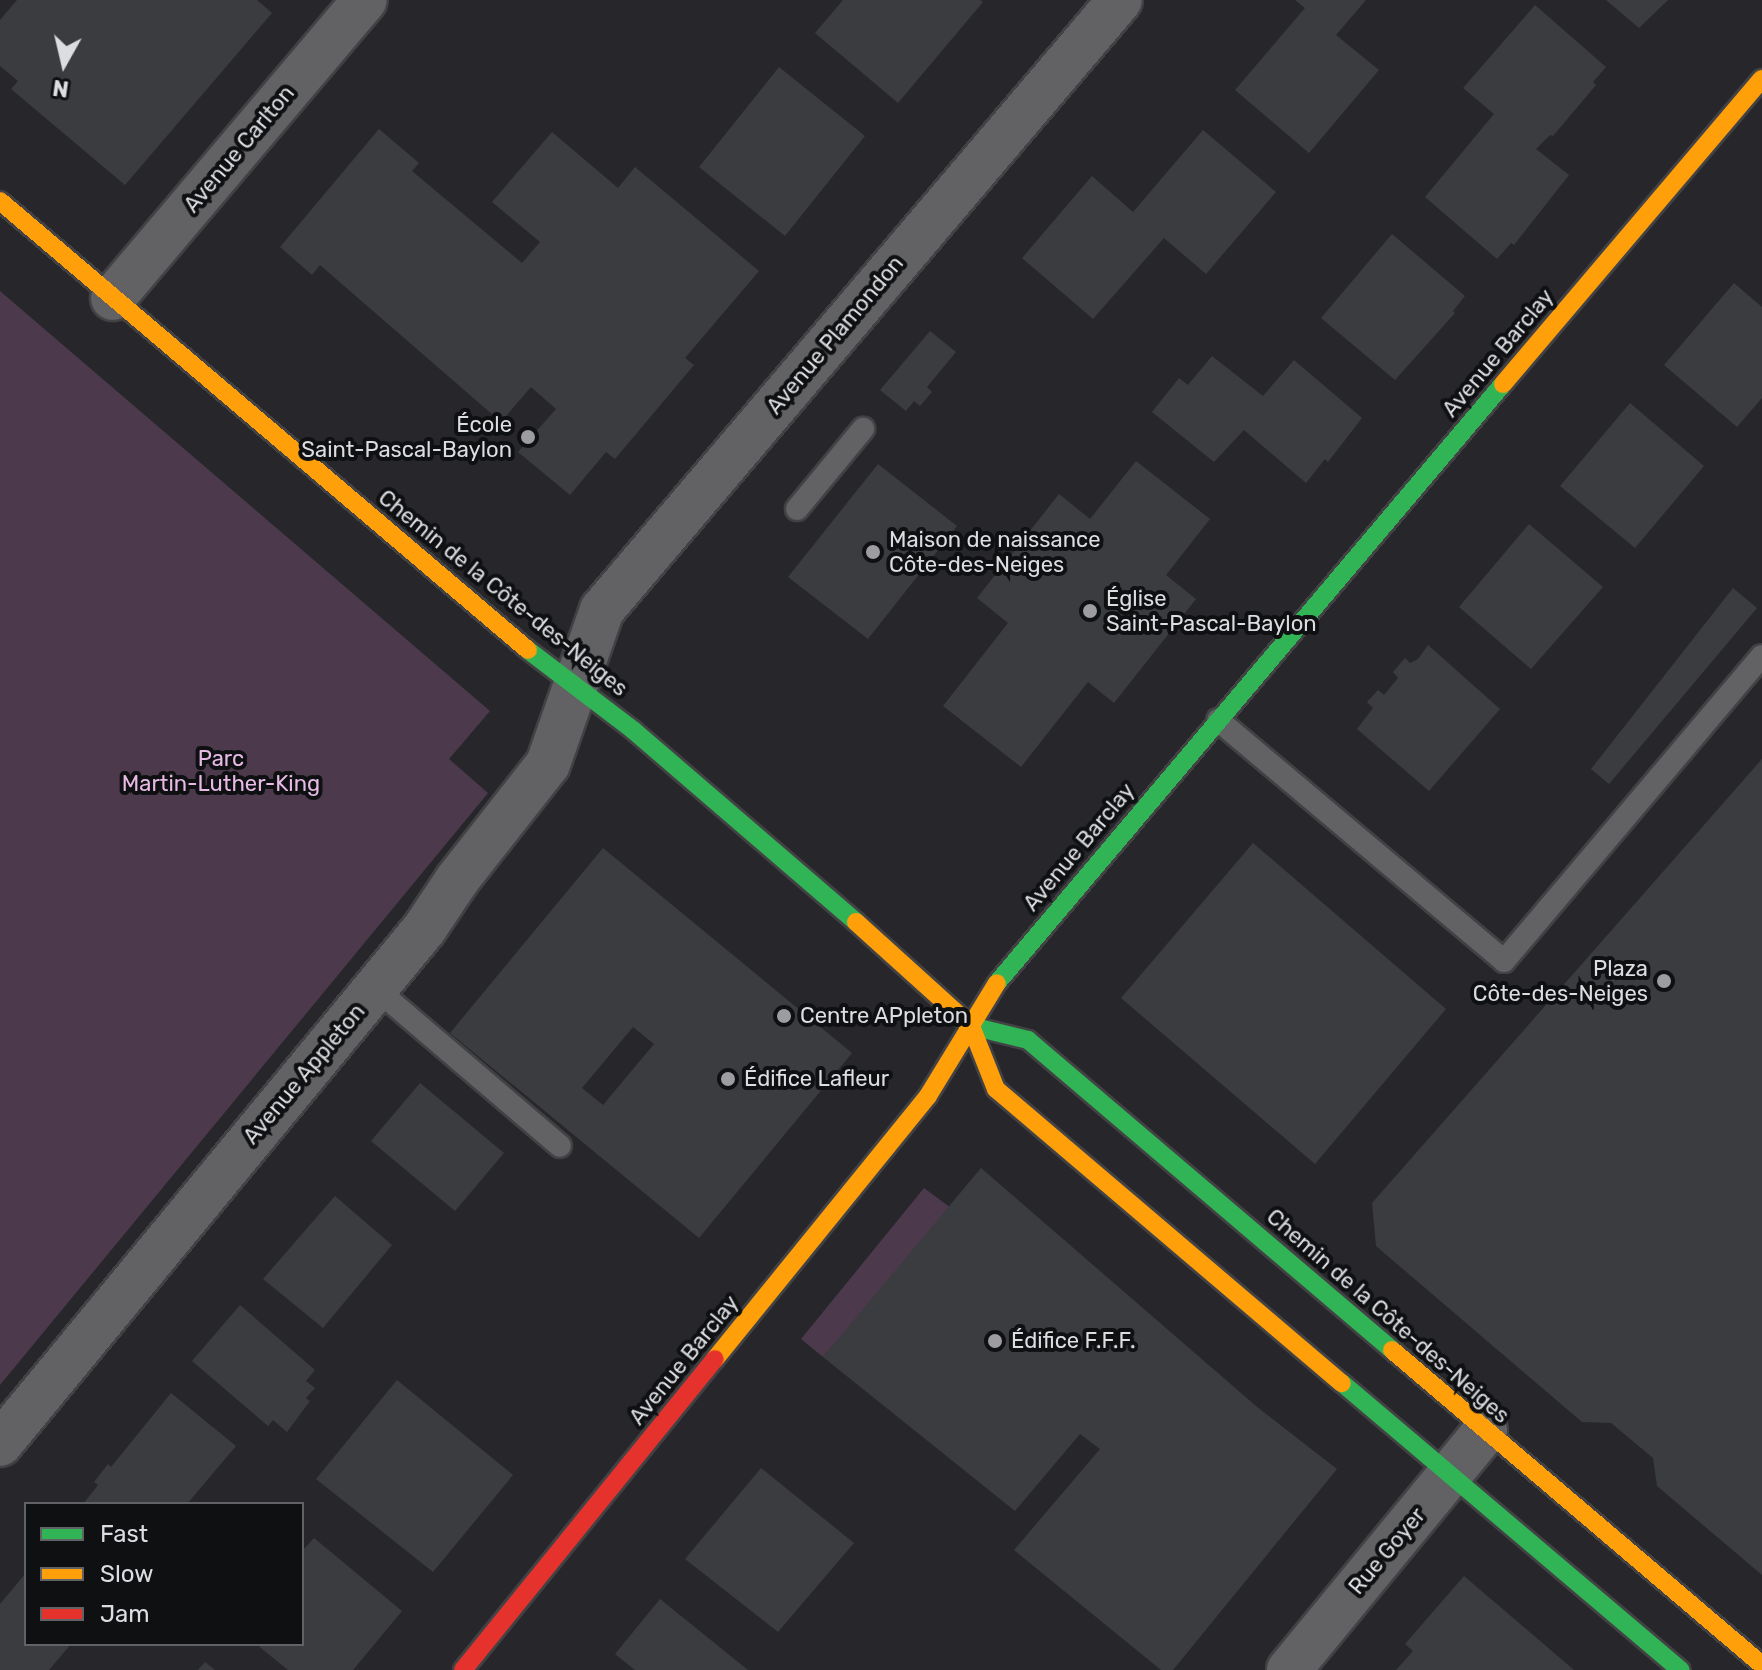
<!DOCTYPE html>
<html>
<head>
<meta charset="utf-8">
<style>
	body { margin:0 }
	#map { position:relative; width:1762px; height:1670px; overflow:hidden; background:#27272b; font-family:Rubik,sans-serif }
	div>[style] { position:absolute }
	.green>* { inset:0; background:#4c394c }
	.building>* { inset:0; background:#3b3c40 }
	.roads { filter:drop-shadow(2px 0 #424245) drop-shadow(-2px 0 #424245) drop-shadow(0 2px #424245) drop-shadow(0 -2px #424245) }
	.lane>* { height:22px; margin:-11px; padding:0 11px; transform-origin:11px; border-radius:11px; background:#626264 }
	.street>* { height:44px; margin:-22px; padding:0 22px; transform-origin:22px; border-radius:22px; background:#626264 }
	.fast>* { height:18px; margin:-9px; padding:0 9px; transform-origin:9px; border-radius:9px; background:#30b455 }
	.slow>* { height:18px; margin:-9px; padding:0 9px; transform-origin:9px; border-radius:9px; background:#ff9f0a }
	.jam>* { height:18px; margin:-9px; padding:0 9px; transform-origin:9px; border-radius:9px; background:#e5322d }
	.dots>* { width:22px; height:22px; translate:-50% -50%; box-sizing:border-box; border:4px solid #0f1012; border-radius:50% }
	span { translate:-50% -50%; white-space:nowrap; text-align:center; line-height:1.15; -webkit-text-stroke:8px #0f1012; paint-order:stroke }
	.street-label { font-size:22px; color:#dcdde1 }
	.poi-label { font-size:22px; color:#dcdde1 }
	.right { translate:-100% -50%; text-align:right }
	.left { translate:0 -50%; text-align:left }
	.park-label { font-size:22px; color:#e7bae6 }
	.legend { position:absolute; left:24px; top:1502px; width:280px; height:144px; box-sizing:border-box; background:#0f1012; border:2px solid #616265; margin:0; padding:10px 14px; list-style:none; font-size:24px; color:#dcdde1 }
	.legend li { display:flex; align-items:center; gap:16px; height:40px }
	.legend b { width:40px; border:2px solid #616265 }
	.north { position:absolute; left:24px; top:24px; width:80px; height:80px; -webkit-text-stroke:6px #0f1012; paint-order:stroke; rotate:188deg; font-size:22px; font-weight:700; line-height:32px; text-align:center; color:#dcdde1 }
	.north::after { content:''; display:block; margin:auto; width:28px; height:36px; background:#dcdde1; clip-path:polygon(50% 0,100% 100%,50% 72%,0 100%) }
</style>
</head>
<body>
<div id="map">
	<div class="green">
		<i style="clip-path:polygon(0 291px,490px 711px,449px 759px,488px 793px,0 1385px)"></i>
		<i style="clip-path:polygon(924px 1188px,951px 1208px,823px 1357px,801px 1339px)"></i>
	</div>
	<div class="building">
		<i style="clip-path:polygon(17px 0,257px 0,272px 13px,125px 185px,11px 89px,18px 81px,0 66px,0 20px)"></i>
		<i style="clip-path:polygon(843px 0,980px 0,983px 2px,898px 103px,815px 33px)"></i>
		<i style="clip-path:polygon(1295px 0,1366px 0,1336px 35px,1379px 70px,1309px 153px,1235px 90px,1305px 8px)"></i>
		<i style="clip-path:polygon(1606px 0,1668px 0,1639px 28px)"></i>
		<i style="clip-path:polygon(1535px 5px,1606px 67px,1593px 82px,1596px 85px,1553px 136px,1550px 135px,1536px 149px,1569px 175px,1514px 245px,1511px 243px,1497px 259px,1425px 197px,1494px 114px,1463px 88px)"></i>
		<i style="clip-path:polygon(779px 67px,865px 136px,785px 236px,699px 167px)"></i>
		<i style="clip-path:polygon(379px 129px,419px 163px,412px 171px,522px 263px,540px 242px,492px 202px,552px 132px,618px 188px,635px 167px,759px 271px,685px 358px,694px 365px,615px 459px,606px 452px,570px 495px,518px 452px,556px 409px,531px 387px,501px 422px,320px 265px,312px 275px,280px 247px)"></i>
		<i style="clip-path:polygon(1203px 130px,1276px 192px,1206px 274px,1164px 238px,1093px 319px,1022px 258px,1092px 176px,1133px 212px)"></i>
		<i style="clip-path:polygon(1392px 234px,1465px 296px,1453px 311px,1455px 313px,1395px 380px,1321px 318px)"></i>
		<i style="clip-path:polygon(1734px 283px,1762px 307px,1762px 398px,1737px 427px,1664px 365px)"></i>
		<i style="clip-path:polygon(930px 331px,956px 352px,927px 387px,932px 392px,920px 406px,914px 401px,906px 411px,880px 390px)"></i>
		<i style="clip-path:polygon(1212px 356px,1263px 396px,1294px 360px,1362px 418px,1328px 462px,1325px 459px,1306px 483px,1244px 430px,1214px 462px,1152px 412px,1179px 378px,1188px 385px)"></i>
		<i style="clip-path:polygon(1630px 403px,1704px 466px,1635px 548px,1560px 486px)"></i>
		<i style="clip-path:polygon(1136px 461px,1210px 519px,1166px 575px,1196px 599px,1114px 703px,1088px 682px,1021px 767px,943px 706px,1008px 623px,977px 598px,1059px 494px,1090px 519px)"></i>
		<i style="clip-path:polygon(878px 464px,957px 526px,868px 639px,788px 577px)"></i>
		<i style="clip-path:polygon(1529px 524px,1603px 587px,1531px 669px,1459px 607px)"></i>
		<i style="clip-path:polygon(1733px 588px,1757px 608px,1609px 784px,1591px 769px)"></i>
		<i style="clip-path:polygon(1428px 645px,1500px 709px,1429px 791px,1357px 729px,1373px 708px,1367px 702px,1378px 690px,1384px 695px,1398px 678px,1393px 672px,1405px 658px,1410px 663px,1418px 659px)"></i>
		<i style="clip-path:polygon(1762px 759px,1762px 1575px,1657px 1486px,1653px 1458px,1611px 1423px,1582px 1422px,1376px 1246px,1372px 1203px)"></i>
		<i style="clip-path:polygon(1253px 843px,1446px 1009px,1315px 1164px,1121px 998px)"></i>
		<i style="clip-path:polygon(evenodd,603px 848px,852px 1053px,699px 1238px,450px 1033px,603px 848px,633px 1027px,654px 1044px,603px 1105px,582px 1088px,633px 1027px)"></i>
		<i style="clip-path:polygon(420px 1083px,504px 1153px,455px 1211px,371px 1141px)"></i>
		<i style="clip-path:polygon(981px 1168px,1256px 1406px,1337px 1469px,1173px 1670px,1161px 1670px,1014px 1550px,1100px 1449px,1080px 1434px,1015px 1511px,823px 1357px)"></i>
		<i style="clip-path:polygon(335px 1196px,392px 1245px,323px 1328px,263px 1279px)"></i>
		<i style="clip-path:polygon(240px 1305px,315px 1370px,306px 1381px,315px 1388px,306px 1398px,310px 1401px,287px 1432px,273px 1420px,268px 1426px,192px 1361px)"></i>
		<i style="clip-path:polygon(397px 1380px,513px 1475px,433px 1572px,316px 1479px)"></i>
		<i style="clip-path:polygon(171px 1393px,236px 1446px,187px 1504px,83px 1504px,98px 1485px,94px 1482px,108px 1464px,111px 1467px)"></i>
		<i style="clip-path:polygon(761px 1468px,854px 1543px,778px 1632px,685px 1559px)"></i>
		<i style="clip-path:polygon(314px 1538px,402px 1611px,353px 1670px,288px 1670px,256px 1644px,302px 1644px,302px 1551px)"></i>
		<i style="clip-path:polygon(26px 1573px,26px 1644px,71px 1644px,49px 1670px,0 1670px,0 1604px)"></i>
		<i style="clip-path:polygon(1464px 1576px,1574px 1670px,1396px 1670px,1413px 1651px,1405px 1644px)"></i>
		<i style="clip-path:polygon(660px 1599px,748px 1670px,635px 1670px,615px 1654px)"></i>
		<i style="clip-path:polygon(205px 1662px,215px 1670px,198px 1670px)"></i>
	</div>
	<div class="roads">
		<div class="lane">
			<i style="left:797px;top:509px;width:104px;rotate:-50.5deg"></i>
			<i style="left:1218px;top:720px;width:374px;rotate:40.1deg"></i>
			<i style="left:1504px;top:961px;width:399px;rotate:-49.8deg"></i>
			<i style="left:375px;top:988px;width:243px;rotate:40.5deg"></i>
		</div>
		<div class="street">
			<i style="left:113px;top:298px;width:390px;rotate:-49.8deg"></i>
			<i style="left:0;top:1444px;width:668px;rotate:-50.52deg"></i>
			<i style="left:425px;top:928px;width:58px;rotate:-56.3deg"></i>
			<i style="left:457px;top:880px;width:147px;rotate:-51.9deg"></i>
			<i style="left:548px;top:764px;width:163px;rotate:-70.7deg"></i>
			<i style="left:602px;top:610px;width:800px;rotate:-49.66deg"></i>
			<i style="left:1289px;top:1670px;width:309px;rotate:-50.6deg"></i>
		</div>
		<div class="fast">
			<i style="left:528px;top:650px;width:132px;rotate:37.3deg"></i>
			<i style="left:633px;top:730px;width:294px;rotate:40.7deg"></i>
			<i style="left:997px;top:983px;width:784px;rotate:-49.81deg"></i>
			<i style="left:971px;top:1026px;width:59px;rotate:13.8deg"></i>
			<i style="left:1028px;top:1040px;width:478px;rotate:40.4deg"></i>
			<i style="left:1342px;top:1383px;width:444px;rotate:40.3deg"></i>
		</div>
		<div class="slow">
			<i style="left:0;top:201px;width:693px;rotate:40.38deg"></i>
			<i style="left:1503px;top:384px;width:400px;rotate:-49.7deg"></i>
			<i style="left:856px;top:922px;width:155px;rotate:42.1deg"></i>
			<i style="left:971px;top:1026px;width:68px;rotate:68.4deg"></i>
			<i style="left:996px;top:1089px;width:454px;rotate:40.4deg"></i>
			<i style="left:1392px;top:1350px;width:486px;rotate:40.4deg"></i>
			<i style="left:715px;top:1359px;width:338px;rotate:-51deg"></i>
			<i style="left:928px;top:1096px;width:132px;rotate:-58.6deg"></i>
		</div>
		<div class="jam">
			<i style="left:463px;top:1670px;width:400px;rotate:-51deg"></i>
		</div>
	</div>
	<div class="dots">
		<i style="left:528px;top:437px;background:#9d9da1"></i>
		<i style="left:873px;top:552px;background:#9d9da1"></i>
		<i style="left:1090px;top:611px;background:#9d9da1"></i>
		<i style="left:1664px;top:981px;background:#9d9da1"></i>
		<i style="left:784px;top:1016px;background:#9d9da1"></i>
		<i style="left:728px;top:1079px;background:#9d9da1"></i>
		<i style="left:995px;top:1341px;background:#9d9da1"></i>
	</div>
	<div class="street-label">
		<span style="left:239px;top:149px;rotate:-50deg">Avenue Carlton</span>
		<span style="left:835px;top:335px;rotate:-50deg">Avenue Plamondon</span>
		<span style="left:1498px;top:353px;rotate:-50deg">Avenue Barclay</span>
		<span style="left:503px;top:593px;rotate:39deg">Chemin de la Côte-des-Neiges</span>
		<span style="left:1079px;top:847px;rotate:-50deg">Avenue Barclay</span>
		<span style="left:304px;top:1074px;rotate:-50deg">Avenue Appleton</span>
		<span style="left:1388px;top:1316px;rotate:41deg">Chemin de la Côte-des-Neiges</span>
		<span style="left:684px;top:1360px;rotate:-51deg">Avenue Barclay</span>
		<span style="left:1387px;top:1551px;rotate:-50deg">Rue Goyer</span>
	</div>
	<div class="poi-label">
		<span class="right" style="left:512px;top:437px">École<br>Saint-Pascal-Baylon</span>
		<span class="left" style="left:889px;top:552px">Maison de naissance<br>Côte-des-Neiges</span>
		<span class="left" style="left:1106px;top:611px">Église<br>Saint-Pascal-Baylon</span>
		<span class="right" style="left:1648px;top:981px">Plaza<br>Côte-des-Neiges</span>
		<span class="left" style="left:800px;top:1016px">Centre APpleton</span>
		<span class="left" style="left:744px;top:1079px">Édifice Lafleur</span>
		<span class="left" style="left:1011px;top:1341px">Édifice F.F.F.</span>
	</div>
	<div class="park-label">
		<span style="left:221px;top:771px">Parc<br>Martin-Luther-King</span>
	</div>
	<ul class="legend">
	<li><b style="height:10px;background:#30b455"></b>Fast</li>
	<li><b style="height:10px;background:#ff9f0a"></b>Slow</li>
	<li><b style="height:10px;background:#e5322d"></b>Jam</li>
	</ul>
	<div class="north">N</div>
</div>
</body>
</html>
